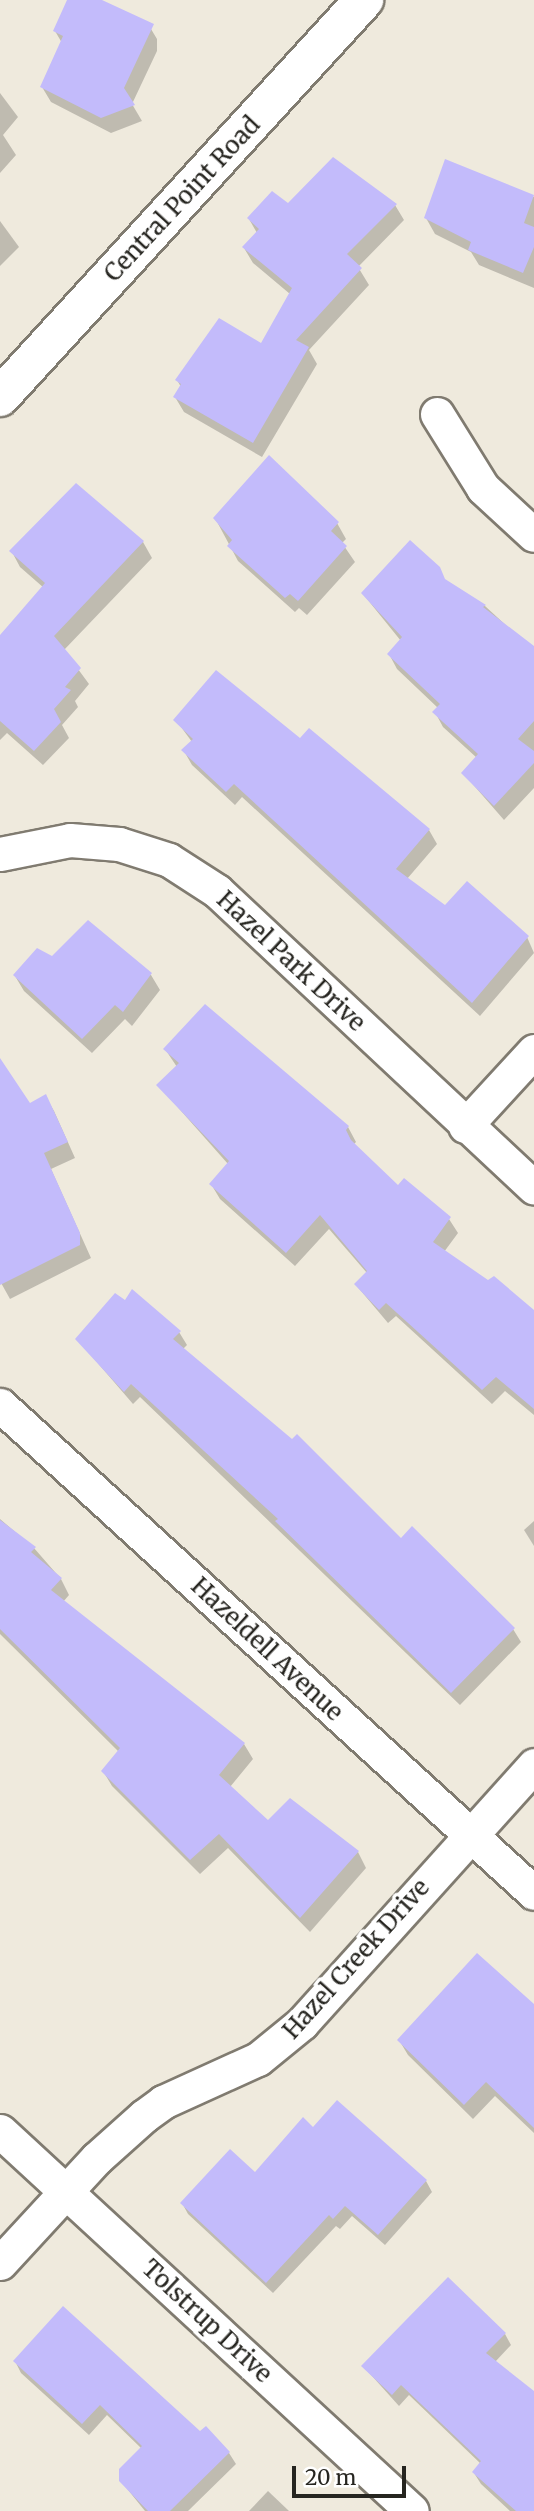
<!DOCTYPE html>
<html>
<head>
<meta charset="utf-8">
<style>
	body { margin:0 }
	#map { position:relative; width:534px; height:2511px; overflow:hidden; background:#efeadd; font-family:Merriweather,serif }
	div>[style] { position:absolute }
	.shadow>* { inset:0; background:#0003 }
	.building>* { inset:0; background:#c3bbfb }
	.roads { filter:drop-shadow(2px 0 #807b70) drop-shadow(-2px 0 #807b70) drop-shadow(0 2px #807b70) drop-shadow(0 -2px #807b70) }
	.street>* { height:33px; margin:-16.5px; padding:0 16.5px; transform-origin:16.5px; border-radius:16.5px; background:#fff }
	.secondary>* { height:38px; margin:-19px; padding:0 19px; transform-origin:19px; border-radius:19px; background:#fff }
	span { translate:-50% -50%; white-space:nowrap; text-align:center; line-height:1.15; -webkit-text-stroke:7px #fff; paint-order:stroke }
	.street-label { font-size:24px; color:#262520 }
	.scale { position:absolute; left:292px; top:2466px; width:114px; height:32px; box-sizing:border-box; border:4px solid #262520; border-top:0; padding-left:9px; font-size:21px; line-height:24px; white-space:nowrap; color:#262520; -webkit-text-stroke:5px #fff; paint-order:stroke }
</style>
</head>
<body>
<div id="map">
	<div class="shadow">
		<i style="clip-path:polygon(69px 0,98px 0,148px 24px,157px 39px,157px 51px,132px 104px,142px 121px,111px 133px,51px 102px,42px 87px,62px 43px,55px 31px)"></i>
		<i style="clip-path:polygon(0 93px,18px 117px,3px 135px,16px 155px,0 173px)"></i>
		<i style="clip-path:polygon(446px 161px,534px 197px,534px 288px,479px 265px,471px 252px,435px 234px,426px 218px)"></i>
		<i style="clip-path:polygon(395px 205px,404px 220px,358px 267px,369px 285px,309px 350px,317px 364px,262px 457px,184px 412px,175px 397px,181px 387px,177px 380px,262px 345px,290px 294px,253px 263px,244px 248px,257px 233px,249px 219px,288px 206px)"></i>
		<i style="clip-path:polygon(0 221px,19px 247px,0 266px)"></i>
		<i style="clip-path:polygon(76px 485px,143px 542px,152px 558px,64px 650px,89px 684px,75px 701px,78px 707px,62px 725px,69px 738px,43px 765px,7px 733px,0 740px,0 653px,44px 588px,20px 567px,12px 552px)"></i>
		<i style="clip-path:polygon(215px 518px,337px 523px,346px 539px,342px 543px,355px 562px,307px 615px,299px 608px,295px 612px,238px 561px)"></i>
		<i style="clip-path:polygon(446px 581px,485px 606px,534px 651px,534px 788px,504px 820px,463px 773px,477px 758px,443px 727px,435px 712px,438px 708px,397px 669px,389px 654px,401px 641px,363px 594px)"></i>
		<i style="clip-path:polygon(176px 720px,300px 741px,309px 730px,429px 830px,437px 844px,407px 879px,446px 907px,527px 937px,534px 953px,480px 1016px,242px 797px,235px 805px,192px 765px,184px 751px,192px 742px)"></i>
		<i style="clip-path:polygon(52px 958px,151px 975px,160px 990px,132px 1026px,125px 1019px,92px 1053px,24px 991px,15px 976px)"></i>
		<i style="clip-path:polygon(165px 1049px,348px 1127px,356px 1142px,353px 1145px,398px 1188px,449px 1219px,458px 1233px,444px 1252px,534px 1312px,534px 1415px,505px 1391px,492px 1404px,396px 1316px,388px 1323px,356px 1285px,367px 1273px,329px 1229px,295px 1266px,220px 1199px,211px 1184px,228px 1164px,159px 1086px,177px 1067px)"></i>
		<i style="clip-path:polygon(0 1061px,29px 1105px,45px 1096px,54px 1111px,75px 1158px,51px 1169px,91px 1258px,10px 1299px,0 1281px)"></i>
		<i style="clip-path:polygon(179px 1332px,187px 1345px,183px 1349px,401px 1541px,513px 1629px,521px 1642px,460px 1705px,140px 1397px,133px 1404px,77px 1339px)"></i>
		<i style="clip-path:polygon(0 1519px,34px 1548px,61px 1579px,69px 1595px,63px 1602px,244px 1744px,253px 1759px,230px 1787px,268px 1822px,358px 1852px,366px 1868px,310px 1932px,228px 1848px,200px 1874px,112px 1786px,103px 1771px,119px 1752px,0 1634px)"></i>
		<i style="clip-path:polygon(534px 1521px,534px 1546px,524px 1530px)"></i>
		<i style="clip-path:polygon(534px 2006px,534px 2133px,495px 2096px,473px 2119px,408px 2055px,399px 2040px)"></i>
		<i style="clip-path:polygon(314px 2129px,426px 2181px,432px 2192px,385px 2245px,352px 2216px,340px 2229px,336px 2226px,273px 2293px,188px 2214px,182px 2203px,255px 2175px)"></i>
		<i style="clip-path:polygon(505px 2334px,511px 2345px,495px 2362px,534px 2393px,534px 2511px,510px 2511px,481px 2484px,474px 2473px,481px 2464px,409px 2395px,399px 2406px,363px 2366px)"></i>
		<i style="clip-path:polygon(15px 2361px,200px 2434px,229px 2453px,236px 2464px,188px 2511px,145px 2511px,120px 2480px,142px 2449px,107px 2415px,89px 2435px,21px 2373px)"></i>
		<i style="clip-path:polygon(268px 2491px,289px 2511px,249px 2511px)"></i>
	</div>
	<div class="building">
		<i style="clip-path:polygon(67px 0,102px 0,154px 24px,124px 88px,135px 105px,101px 118px,40px 87px,63px 36px,53px 31px)"></i>
		<i style="clip-path:polygon(333px 157px,397px 204px,347px 254px,362px 268px,296px 340px,309px 347px,253px 443px,173px 397px,181px 384px,175px 380px,219px 318px,261px 343px,292px 288px,242px 247px,259px 229px,247px 218px,272px 191px,288px 203px)"></i>
		<i style="clip-path:polygon(445px 159px,534px 195px,524px 223px,534px 227px,534px 247px,523px 273px,468px 250px,471px 242px,424px 218px)"></i>
		<i style="clip-path:polygon(269px 455px,339px 522px,331px 531px,347px 546px,298px 601px,290px 594px,285px 598px,227px 546px,232px 540px,213px 518px)"></i>
		<i style="clip-path:polygon(76px 483px,144px 541px,54px 636px,81px 668px,65px 687px,71px 690px,54px 709px,61px 722px,34px 751px,0 721px,0 635px,45px 583px,9px 551px)"></i>
		<i style="clip-path:polygon(410px 540px,440px 567px,445px 579px,486px 605px,483px 607px,534px 646px,534px 721px,518px 739px,534px 751px,534px 763px,494px 806px,461px 773px,478px 754px,432px 712px,440px 704px,387px 654px,402px 637px,361px 593px)"></i>
		<i style="clip-path:polygon(216px 670px,300px 738px,309px 728px,430px 829px,396px 869px,445px 905px,467px 881px,529px 936px,472px 1003px,234px 784px,226px 792px,181px 750px,193px 739px,173px 720px)"></i>
		<i style="clip-path:polygon(88px 920px,152px 973px,123px 1012px,115px 1005px,82px 1039px,13px 975px,37px 948px,52px 956px)"></i>
		<i style="clip-path:polygon(205px 1004px,349px 1126px,346px 1130px,351px 1140px,398px 1185px,404px 1178px,451px 1217px,433px 1242px,488px 1280px,494px 1276px,534px 1310px,534px 1409px,496px 1377px,482px 1390px,386px 1303px,379px 1310px,354px 1284px,367px 1271px,320px 1215px,286px 1253px,209px 1184px,229px 1161px,156px 1085px,179px 1063px,163px 1049px)"></i>
		<i style="clip-path:polygon(0 1058px,30px 1103px,46px 1094px,68px 1142px,44px 1153px,80px 1233px,80px 1245px,0 1285px)"></i>
		<i style="clip-path:polygon(132px 1289px,181px 1331px,173px 1339px,292px 1439px,297px 1434px,401px 1538px,412px 1526px,515px 1628px,451px 1693px,275px 1521px,278px 1519px,131px 1384px,124px 1392px,75px 1339px,115px 1293px,125px 1300px)"></i>
		<i style="clip-path:polygon(0 1520px,36px 1547px,31px 1552px,62px 1578px,51px 1590px,245px 1743px,219px 1775px,268px 1820px,290px 1798px,359px 1851px,300px 1918px,219px 1834px,190px 1860px,101px 1771px,120px 1748px,0 1629px)"></i>
		<i style="clip-path:polygon(477px 1953px,534px 2004px,534px 2128px,486px 2082px,464px 2105px,397px 2040px)"></i>
		<i style="clip-path:polygon(337px 2100px,427px 2180px,378px 2235px,345px 2206px,333px 2219px,329px 2215px,266px 2283px,180px 2203px,230px 2149px,255px 2172px,303px 2117px,313px 2127px)"></i>
		<i style="clip-path:polygon(448px 2277px,506px 2333px,486px 2353px,534px 2391px,534px 2511px,516px 2511px,472px 2472px,481px 2461px,401px 2385px,392px 2395px,361px 2366px)"></i>
		<i style="clip-path:polygon(63px 2306px,200px 2431px,206px 2426px,230px 2452px,170px 2511px,148px 2511px,119px 2481px,119px 2469px,142px 2446px,100px 2405px,82px 2424px,13px 2361px)"></i>
	</div>
	<div class="roads">
		<div class="street">
			<i style="left:437px;top:414px;width:87px;rotate:58.1deg"></i>
			<i style="left:483px;top:488px;width:69px;rotate:42.7deg"></i>
			<i style="left:0;top:854px;width:71px;rotate:-11.3deg"></i>
			<i style="left:70px;top:840px;width:49px;rotate:4.7deg"></i>
			<i style="left:119px;top:844px;width:52px;rotate:17.7deg"></i>
			<i style="left:169px;top:860px;width:57px;rotate:32.9deg"></i>
			<i style="left:217px;top:891px;width:434px;rotate:43.1deg"></i>
			<i style="left:465px;top:1126px;width:102px;rotate:-47.4deg"></i>
			<i style="left:0;top:1405px;width:723px;rotate:42.42deg"></i>
			<i style="left:0;top:2131px;width:560px;rotate:42.69deg"></i>
			<i style="left:0;top:2263px;width:143px;rotate:-47.3deg"></i>
			<i style="left:97px;top:2158px;width:63px;rotate:-41.8deg"></i>
			<i style="left:144px;top:2116px;width:24px;rotate:-36deg"></i>
			<i style="left:163px;top:2102px;width:104px;rotate:-24.4deg"></i>
			<i style="left:258px;top:2059px;width:57px;rotate:-39.3deg"></i>
			<i style="left:302px;top:2023px;width:347px;rotate:-48deg"></i>
		</div>
		<div class="secondary">
			<i style="left:0;top:397px;width:539px;rotate:-47.48deg"></i>
		</div>
	</div>
	<div class="street-label">
		<span style="left:182px;top:199px;rotate:-47deg">Central Point Road</span>
		<span style="left:291px;top:961px;rotate:43deg">Hazel Park Drive</span>
		<span style="left:267px;top:1649px;rotate:43deg">Hazeldell Avenue</span>
		<span style="left:356px;top:1959px;rotate:-48deg">Hazel Creek Drive</span>
		<span style="left:207px;top:2321px;rotate:43deg">Tolstrup Drive</span>
	</div>
	<div class="scale">20 m</div>
</div>
</body>
</html>
